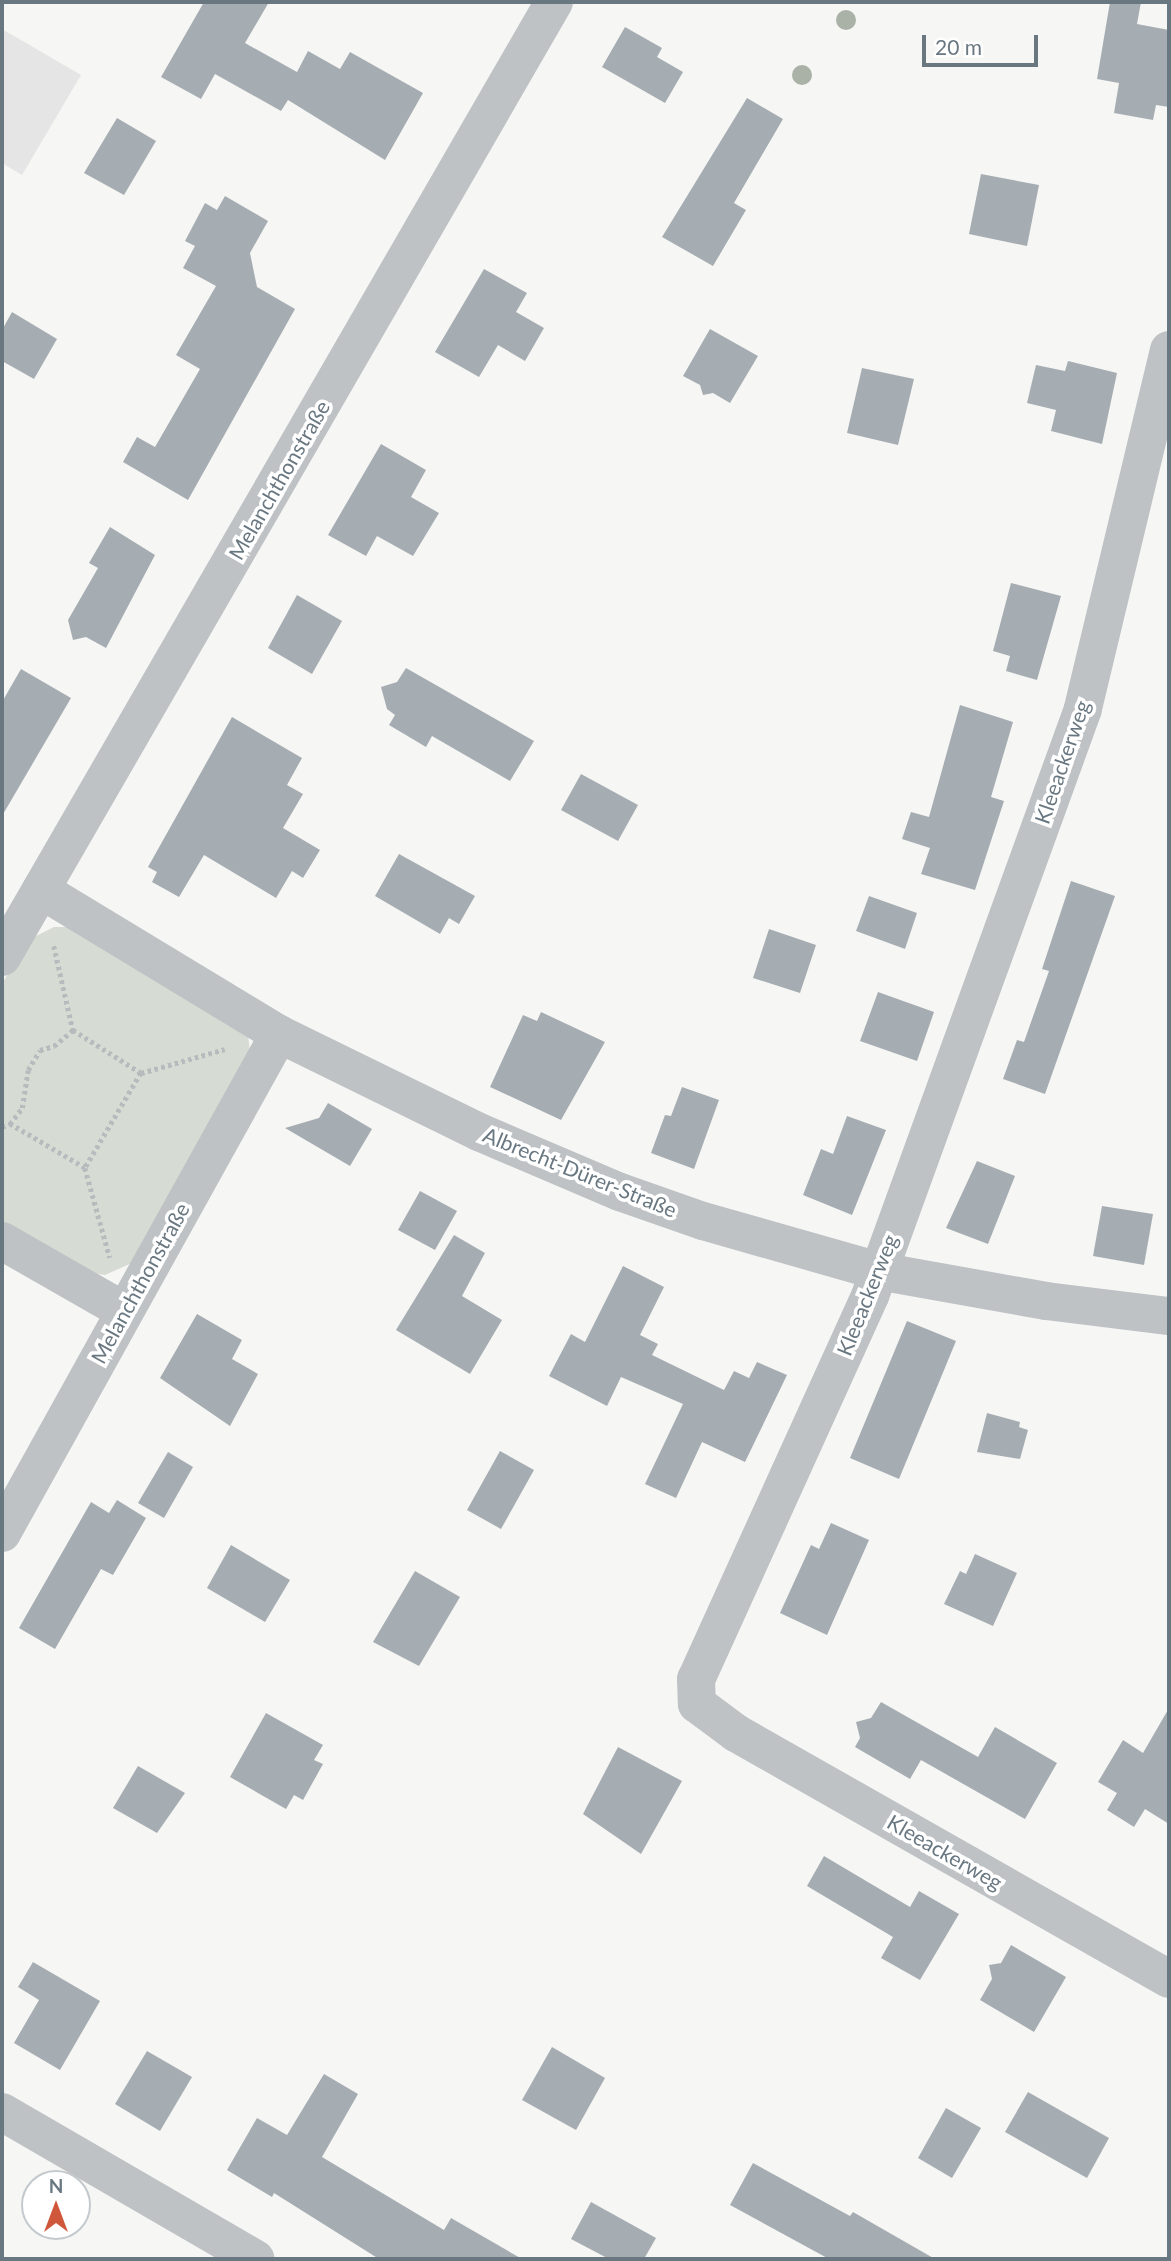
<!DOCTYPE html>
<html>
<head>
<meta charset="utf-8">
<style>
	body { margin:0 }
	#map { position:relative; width:1171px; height:2261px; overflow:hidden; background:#f6f6f4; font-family:Lato,sans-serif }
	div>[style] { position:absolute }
	.built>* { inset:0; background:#e4e5e4 }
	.green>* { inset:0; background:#d6dbd3 }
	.building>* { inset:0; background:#a6adb2 }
	.path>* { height:4.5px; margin-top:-2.25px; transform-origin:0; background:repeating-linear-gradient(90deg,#b8bbbd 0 3.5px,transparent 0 7px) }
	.minor>* { height:38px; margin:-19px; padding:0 19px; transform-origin:19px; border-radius:19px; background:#bec2c5 }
	.trees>* { width:20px; height:20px; margin:-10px; border-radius:50%; background:#aab1a6 }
	span { translate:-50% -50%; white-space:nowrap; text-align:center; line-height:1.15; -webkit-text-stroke:7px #fff; paint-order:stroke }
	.street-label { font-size:21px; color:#697781 }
	.frame { position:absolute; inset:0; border:4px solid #697781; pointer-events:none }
	.north { position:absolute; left:21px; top:2170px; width:70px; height:70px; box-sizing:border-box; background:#fff; border:2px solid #c3c9cd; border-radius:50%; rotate:0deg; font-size:19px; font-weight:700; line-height:28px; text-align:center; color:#697781 }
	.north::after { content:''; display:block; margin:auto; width:24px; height:32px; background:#d0583a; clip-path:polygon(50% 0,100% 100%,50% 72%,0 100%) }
	.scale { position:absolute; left:922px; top:35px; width:116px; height:32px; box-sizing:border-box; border:4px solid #697781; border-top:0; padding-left:9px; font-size:21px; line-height:24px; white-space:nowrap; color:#697781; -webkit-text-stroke:5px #fff; paint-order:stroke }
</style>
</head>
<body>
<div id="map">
	<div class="built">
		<i style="clip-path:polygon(2px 29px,81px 75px,22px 175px,2px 163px)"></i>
	</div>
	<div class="green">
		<i style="clip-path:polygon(54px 927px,68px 927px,248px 1035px,250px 1051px,134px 1262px,105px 1275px,92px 1273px,2px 1222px,2px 984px,28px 940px)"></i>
	</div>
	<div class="building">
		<i style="clip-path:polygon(204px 2px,269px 2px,245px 43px,297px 72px,308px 51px,340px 69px,350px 52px,423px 93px,385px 160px,288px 100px,281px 111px,215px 74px,201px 99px,161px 77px)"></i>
		<i style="clip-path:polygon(1110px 2px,1141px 2px,1137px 24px,1169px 30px,1169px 107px,1156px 105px,1153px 120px,1114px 113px,1119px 83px,1097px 79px)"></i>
		<i style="clip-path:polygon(625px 27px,662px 48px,657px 57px,683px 72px,665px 103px,602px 67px)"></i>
		<i style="clip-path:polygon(747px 98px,783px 119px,734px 203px,746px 210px,713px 266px,662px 237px)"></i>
		<i style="clip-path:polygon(117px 118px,156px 141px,124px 195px,84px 173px)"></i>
		<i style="clip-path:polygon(981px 174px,1039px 185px,1027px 246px,969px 234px)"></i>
		<i style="clip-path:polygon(225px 196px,268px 221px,250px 253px,257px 287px,295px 309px,188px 500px,123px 462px,137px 437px,155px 447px,200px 369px,176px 355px,216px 286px,183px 268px,195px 246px,185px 241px,205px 203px,217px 210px)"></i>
		<i style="clip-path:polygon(484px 269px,527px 293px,516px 312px,544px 328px,525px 361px,498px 345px,479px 377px,435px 352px)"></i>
		<i style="clip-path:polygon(12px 312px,57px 339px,34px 379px,2px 361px,2px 330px)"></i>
		<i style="clip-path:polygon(710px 329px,758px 356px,730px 403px,713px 393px,703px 395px,700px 385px,683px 376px)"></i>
		<i style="clip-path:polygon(1068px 361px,1117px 373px,1102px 444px,1051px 431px,1056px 410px,1027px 403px,1036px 365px,1065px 371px)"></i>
		<i style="clip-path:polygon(862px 368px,914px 379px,898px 445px,847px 433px)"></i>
		<i style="clip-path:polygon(381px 444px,426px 470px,411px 497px,439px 513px,413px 556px,377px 536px,366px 556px,328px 535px)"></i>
		<i style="clip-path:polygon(110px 527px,155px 555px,106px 648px,86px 637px,73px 640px,68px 620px,98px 568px,89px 563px)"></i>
		<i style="clip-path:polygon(1011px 583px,1061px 596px,1037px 680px,1006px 671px,1010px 656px,993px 651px)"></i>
		<i style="clip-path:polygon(297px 595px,342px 621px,312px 674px,268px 648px)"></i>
		<i style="clip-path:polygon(406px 668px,534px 741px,510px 781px,432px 736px,426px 747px,389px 725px,395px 715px,387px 709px,381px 687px,397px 682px)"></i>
		<i style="clip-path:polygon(21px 669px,71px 698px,2px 816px,2px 702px)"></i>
		<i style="clip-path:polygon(960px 705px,1013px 722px,991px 797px,1004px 801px,975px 890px,921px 874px,930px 848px,902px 839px,911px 812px,929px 817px)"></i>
		<i style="clip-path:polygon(232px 717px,302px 758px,287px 785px,303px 794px,283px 828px,320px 850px,303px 878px,292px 871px,276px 898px,204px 855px,179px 897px,152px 882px,157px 872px,148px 867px)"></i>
		<i style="clip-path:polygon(581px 774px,638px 805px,618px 841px,561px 810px)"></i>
		<i style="clip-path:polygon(399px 854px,475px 896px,459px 924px,449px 918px,440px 934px,375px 896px)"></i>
		<i style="clip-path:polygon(1071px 881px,1115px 896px,1045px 1094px,1003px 1079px,1017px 1040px,1024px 1042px,1049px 971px,1042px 969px)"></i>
		<i style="clip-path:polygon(869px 896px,917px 913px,905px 949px,856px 931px)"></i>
		<i style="clip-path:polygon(769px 929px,816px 945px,800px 993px,753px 978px)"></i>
		<i style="clip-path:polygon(878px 992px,934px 1012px,917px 1061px,860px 1041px)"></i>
		<i style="clip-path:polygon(541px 1012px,605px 1042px,561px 1120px,490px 1087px,523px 1015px,537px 1021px)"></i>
		<i style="clip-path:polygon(682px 1087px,719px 1100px,694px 1169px,651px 1153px,665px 1115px,671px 1116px)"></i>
		<i style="clip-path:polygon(328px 1103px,372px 1129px,350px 1166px,285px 1128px,319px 1118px)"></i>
		<i style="clip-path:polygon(847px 1116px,886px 1130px,852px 1215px,803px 1195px,821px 1149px,833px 1154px)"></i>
		<i style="clip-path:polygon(977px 1161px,1015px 1176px,988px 1244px,946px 1228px)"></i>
		<i style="clip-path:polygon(420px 1191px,457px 1211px,435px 1250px,398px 1230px)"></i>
		<i style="clip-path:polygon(1102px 1206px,1153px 1214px,1144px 1265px,1093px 1256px)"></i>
		<i style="clip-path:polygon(454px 1235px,485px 1253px,462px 1296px,502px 1320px,470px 1374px,396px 1330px)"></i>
		<i style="clip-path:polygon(623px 1266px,664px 1287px,640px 1335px,658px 1344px,652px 1355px,724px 1390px,734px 1371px,749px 1378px,757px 1362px,787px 1375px,745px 1462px,702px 1442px,676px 1498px,645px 1484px,683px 1404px,621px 1377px,607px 1406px,549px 1376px,571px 1334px,585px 1342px)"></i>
		<i style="clip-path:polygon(197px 1314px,242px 1340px,232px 1359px,258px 1374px,230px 1426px,160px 1378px)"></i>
		<i style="clip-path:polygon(907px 1321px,956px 1341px,899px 1479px,850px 1458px)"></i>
		<i style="clip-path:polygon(987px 1413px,1020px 1422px,1019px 1427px,1028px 1430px,1020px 1459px,977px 1452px)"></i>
		<i style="clip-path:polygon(500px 1451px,534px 1470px,501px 1529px,467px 1510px)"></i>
		<i style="clip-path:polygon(168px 1452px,193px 1467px,164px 1518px,138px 1503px)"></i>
		<i style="clip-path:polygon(117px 1500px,146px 1518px,113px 1575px,101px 1569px,55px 1649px,19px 1628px,91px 1502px,109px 1513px)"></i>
		<i style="clip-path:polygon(831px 1523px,869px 1540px,827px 1635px,780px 1613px,811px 1545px,819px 1549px)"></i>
		<i style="clip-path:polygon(231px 1545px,290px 1580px,265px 1622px,207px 1588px)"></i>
		<i style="clip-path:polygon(975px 1554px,1017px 1573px,993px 1626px,944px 1604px,960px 1571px,966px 1574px)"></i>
		<i style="clip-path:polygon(415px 1571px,460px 1597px,419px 1666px,373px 1642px)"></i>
		<i style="clip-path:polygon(881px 1702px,978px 1757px,995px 1727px,1057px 1763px,1025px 1819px,921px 1760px,910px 1779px,855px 1747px,860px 1738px,856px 1722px,871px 1718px)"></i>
		<i style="clip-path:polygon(1169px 1708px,1169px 1824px,1145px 1809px,1134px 1827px,1107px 1810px,1117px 1793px,1098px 1782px,1123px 1740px,1143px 1753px)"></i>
		<i style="clip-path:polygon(266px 1713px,323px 1745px,314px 1760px,323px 1764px,303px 1800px,294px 1795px,286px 1809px,230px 1777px)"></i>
		<i style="clip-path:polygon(618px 1747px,682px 1781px,641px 1854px,583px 1814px)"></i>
		<i style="clip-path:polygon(138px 1766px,185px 1793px,157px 1833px,113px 1808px)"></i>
		<i style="clip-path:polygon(824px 1856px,910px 1907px,919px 1891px,959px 1914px,920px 1980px,881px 1958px,893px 1937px,807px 1886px)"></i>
		<i style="clip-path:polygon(1011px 1945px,1066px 1977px,1034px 2032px,980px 2000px,992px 1979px,989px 1965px,1001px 1963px)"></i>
		<i style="clip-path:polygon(33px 1962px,100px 2001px,60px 2070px,14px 2043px,39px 2000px,18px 1987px)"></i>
		<i style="clip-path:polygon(552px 2047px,605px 2078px,576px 2130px,522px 2100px)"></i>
		<i style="clip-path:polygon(147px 2051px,192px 2077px,160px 2131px,115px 2104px)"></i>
		<i style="clip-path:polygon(324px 2074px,358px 2094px,322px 2157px,444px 2230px,451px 2218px,522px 2259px,379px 2259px,274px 2193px,272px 2197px,227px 2170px,257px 2118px,287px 2135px)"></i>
		<i style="clip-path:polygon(1028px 2092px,1109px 2138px,1087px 2178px,1005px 2132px)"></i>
		<i style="clip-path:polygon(946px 2108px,981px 2128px,952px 2178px,918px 2158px)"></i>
		<i style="clip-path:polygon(753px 2163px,850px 2216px,853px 2212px,935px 2259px,829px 2259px,730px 2205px)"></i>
		<i style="clip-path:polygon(591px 2202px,656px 2238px,644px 2259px,609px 2259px,571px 2239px)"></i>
	</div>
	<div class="path">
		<i style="left:54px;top:946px;width:86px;rotate:77.3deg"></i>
		<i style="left:73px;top:1030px;width:80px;rotate:32.3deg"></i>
		<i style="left:141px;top:1073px;width:110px;rotate:120.5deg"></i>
		<i style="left:85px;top:1168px;width:87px;rotate:-149.6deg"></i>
		<i style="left:10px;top:1124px;width:20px;rotate:-53deg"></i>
		<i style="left:22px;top:1108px;width:38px;rotate:-81deg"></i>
		<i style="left:28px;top:1070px;width:23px;rotate:-59deg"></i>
		<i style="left:40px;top:1050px;width:15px;rotate:-16deg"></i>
		<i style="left:54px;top:1046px;width:25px;rotate:-40deg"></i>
		<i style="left:141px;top:1073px;width:87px;rotate:-15.9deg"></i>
		<i style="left:2px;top:1127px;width:9px;rotate:-21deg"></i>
		<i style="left:85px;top:1168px;width:93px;rotate:74.5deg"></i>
	</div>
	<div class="minor">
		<i style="left:1169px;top:350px;width:369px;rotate:103.5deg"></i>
		<i style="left:1083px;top:709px;width:624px;rotate:109.94deg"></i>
		<i style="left:870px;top:1296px;width:421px;rotate:114.4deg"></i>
		<i style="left:696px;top:1679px;width:25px;rotate:88deg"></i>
		<i style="left:697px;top:1704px;width:49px;rotate:36.6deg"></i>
		<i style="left:736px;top:1733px;width:498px;rotate:29.6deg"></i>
		<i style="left:41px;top:890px;width:278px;rotate:31.2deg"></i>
		<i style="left:279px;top:1034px;width:223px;rotate:26.1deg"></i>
		<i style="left:479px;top:1132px;width:153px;rotate:23.1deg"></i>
		<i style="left:620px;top:1192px;width:88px;rotate:19.3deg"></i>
		<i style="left:703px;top:1221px;width:182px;rotate:15.9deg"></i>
		<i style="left:878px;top:1271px;width:171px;rotate:10.1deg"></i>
		<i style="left:1046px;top:1301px;width:124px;rotate:7deg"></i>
		<i style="left:2px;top:957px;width:1103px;rotate:-59.97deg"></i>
		<i style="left:2px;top:1241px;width:141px;rotate:29.8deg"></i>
		<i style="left:2px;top:1533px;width:571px;rotate:-60.96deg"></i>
		<i style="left:2px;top:2112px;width:293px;rotate:30.1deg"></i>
	</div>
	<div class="trees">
		<i style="left:846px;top:20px"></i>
		<i style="left:802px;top:75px"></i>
	</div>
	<div class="street-label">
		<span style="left:279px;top:480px;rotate:-60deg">Melanchthonstraße</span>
		<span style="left:1062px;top:762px;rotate:-71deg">Kleeackerweg</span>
		<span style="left:580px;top:1172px;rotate:22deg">Albrecht-Dürer-Straße</span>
		<span style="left:140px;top:1283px;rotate:-61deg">Melanchthonstraße</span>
		<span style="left:867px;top:1295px;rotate:-68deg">Kleeackerweg</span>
		<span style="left:945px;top:1852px;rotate:30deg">Kleeackerweg</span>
	</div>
	<div class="frame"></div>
	<div class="north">N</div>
	<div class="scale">20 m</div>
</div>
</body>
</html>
